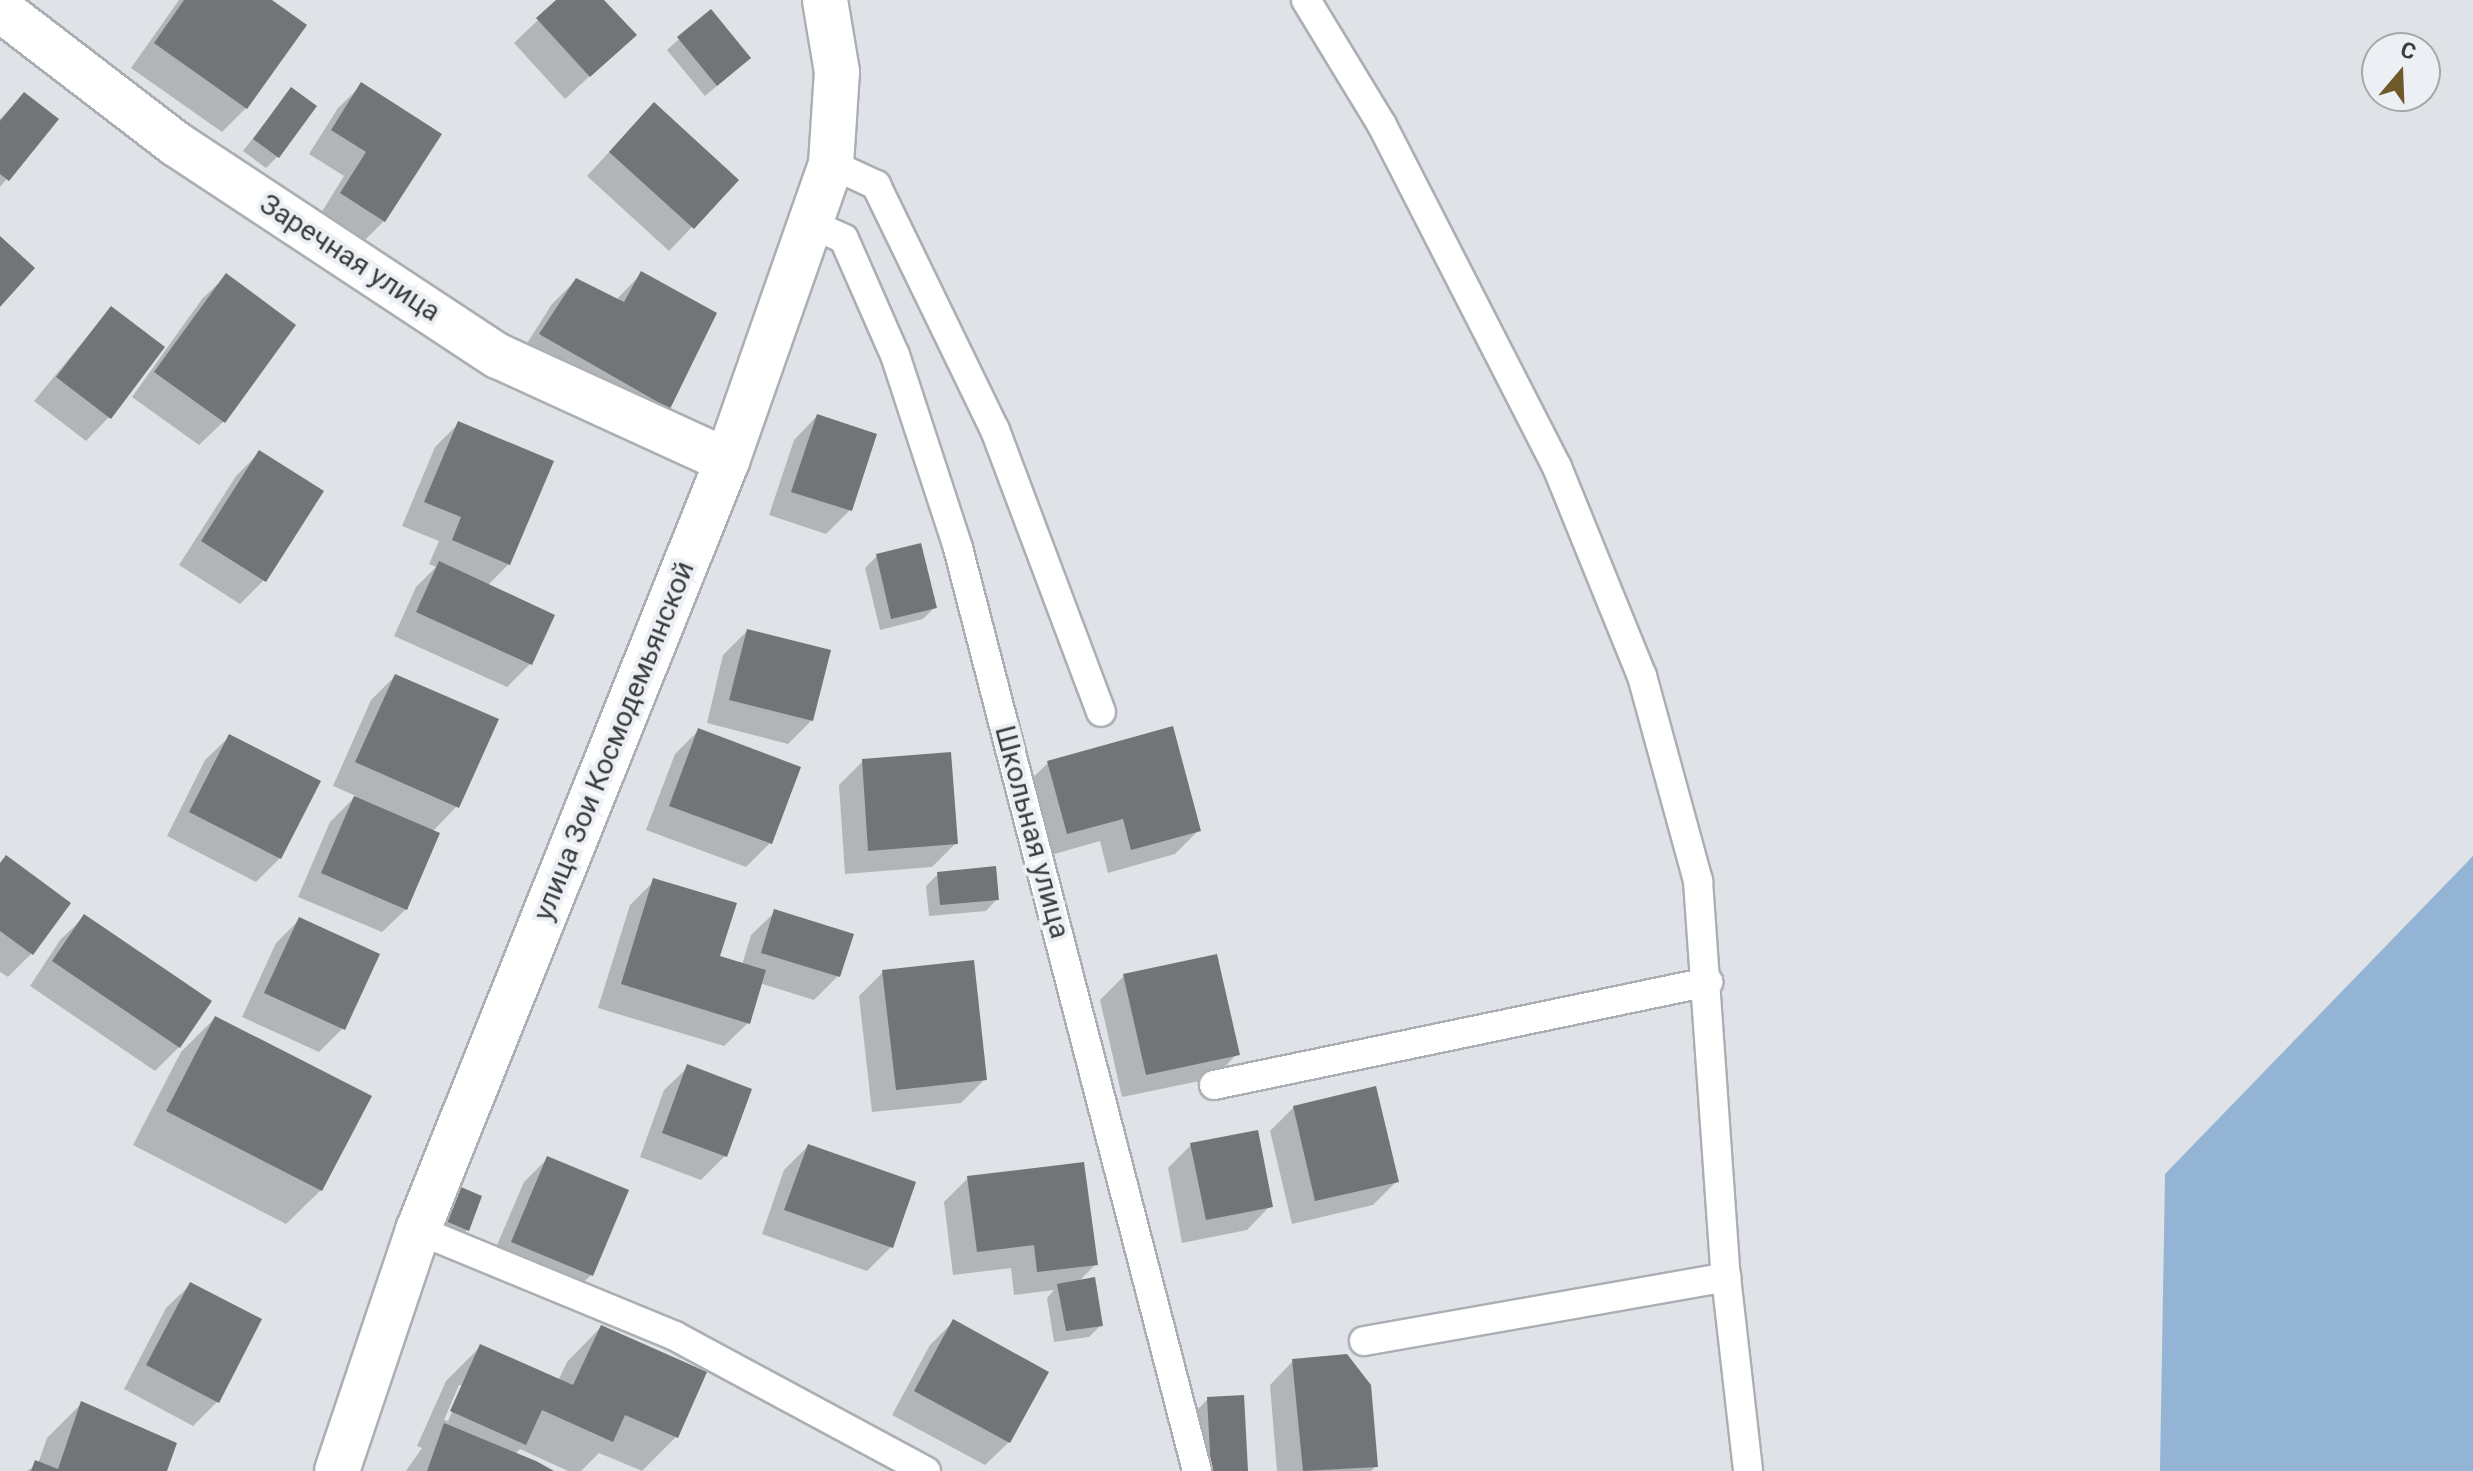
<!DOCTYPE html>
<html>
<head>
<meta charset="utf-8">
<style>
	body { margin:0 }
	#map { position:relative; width:2473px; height:1471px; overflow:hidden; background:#dfe3e7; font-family:Roboto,sans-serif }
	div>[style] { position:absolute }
	.forest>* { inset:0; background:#93b4d4 }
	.shadow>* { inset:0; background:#0003 }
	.building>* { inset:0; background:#717578 }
	.roads { filter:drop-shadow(2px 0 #abafb3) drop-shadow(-2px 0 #abafb3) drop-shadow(0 2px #abafb3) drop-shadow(0 -2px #abafb3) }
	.lane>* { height:28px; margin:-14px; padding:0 14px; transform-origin:14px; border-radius:14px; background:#fff }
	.street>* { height:44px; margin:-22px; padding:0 22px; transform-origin:22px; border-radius:22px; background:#fff }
	.secondary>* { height:44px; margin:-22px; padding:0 22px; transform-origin:22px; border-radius:22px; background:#fff }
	span { translate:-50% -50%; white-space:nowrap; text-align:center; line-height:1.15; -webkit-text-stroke:8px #ecf0f4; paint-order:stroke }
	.street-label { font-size:28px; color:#3a3c3d }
	.north { position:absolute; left:2361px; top:32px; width:80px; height:80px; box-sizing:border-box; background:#ecf0f4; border:2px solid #a5a8ab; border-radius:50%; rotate:19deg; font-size:22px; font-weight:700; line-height:32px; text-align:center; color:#3a3c3d }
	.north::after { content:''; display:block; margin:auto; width:28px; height:36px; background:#6f5928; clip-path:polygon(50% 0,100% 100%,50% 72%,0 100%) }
</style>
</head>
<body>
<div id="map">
	<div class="forest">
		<i style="clip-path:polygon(2473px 856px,2473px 1471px,2160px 1471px,2165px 1174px)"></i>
	</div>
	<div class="shadow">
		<i style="clip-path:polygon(179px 0,268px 0,246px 108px,222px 132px,131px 68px)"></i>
		<i style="clip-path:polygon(559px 0,602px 0,634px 35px,565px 99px,514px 43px)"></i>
		<i style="clip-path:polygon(679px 39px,737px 69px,705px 96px,667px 50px)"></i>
		<i style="clip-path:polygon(362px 85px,384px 221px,360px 245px,318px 218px,344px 176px,309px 154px,338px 108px)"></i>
		<i style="clip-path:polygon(291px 89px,278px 156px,266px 168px,243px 151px)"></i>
		<i style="clip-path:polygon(24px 94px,56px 120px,0 187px,0 119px)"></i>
		<i style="clip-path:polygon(631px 128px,737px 180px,669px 251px,587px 176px)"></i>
		<i style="clip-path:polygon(641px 274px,669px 408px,645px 432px,517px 359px,552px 304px,576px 280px,616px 300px)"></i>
		<i style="clip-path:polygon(226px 276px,293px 325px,223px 422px,199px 445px,132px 397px,202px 299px)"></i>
		<i style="clip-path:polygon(111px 308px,109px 417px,86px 441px,34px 401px)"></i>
		<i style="clip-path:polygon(817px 416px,850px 510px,826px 534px,769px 515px,794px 440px)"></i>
		<i style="clip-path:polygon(458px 424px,509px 564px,487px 586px,531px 663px,507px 687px,394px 636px,416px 587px,436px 567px,429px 564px,439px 541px,402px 526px,435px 447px)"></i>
		<i style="clip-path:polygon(260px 452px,264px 580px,240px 604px,179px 565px,236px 476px)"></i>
		<i style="clip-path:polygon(877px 556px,935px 607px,923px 619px,880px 630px,865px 568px)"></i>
		<i style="clip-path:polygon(747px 631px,812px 720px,788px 744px,707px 723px,723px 655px)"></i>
		<i style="clip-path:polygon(395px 676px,457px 806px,432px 832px,406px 909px,382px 932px,298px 897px,330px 822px,356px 796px,333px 786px,371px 700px)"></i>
		<i style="clip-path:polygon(699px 730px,770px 843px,746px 867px,646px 830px,675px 754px)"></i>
		<i style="clip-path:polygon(229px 737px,280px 858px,256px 882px,167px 836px,205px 760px)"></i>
		<i style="clip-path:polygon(863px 761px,956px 843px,932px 867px,845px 874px,839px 785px)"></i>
		<i style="clip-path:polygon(1048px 763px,1199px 830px,1175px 854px,1108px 873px,1100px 841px,1044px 857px,1024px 786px)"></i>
		<i style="clip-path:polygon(0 863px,31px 954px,8px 977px,0 972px)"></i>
		<i style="clip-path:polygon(938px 874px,997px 899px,986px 911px,929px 916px,926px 886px)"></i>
		<i style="clip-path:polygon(654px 881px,718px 957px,742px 965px,751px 935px,775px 912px,838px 976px,814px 1000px,760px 983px,748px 1023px,724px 1046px,598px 1008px,630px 905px)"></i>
		<i style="clip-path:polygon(84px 917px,179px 1047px,155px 1071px,30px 986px,60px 940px)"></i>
		<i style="clip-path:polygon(300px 919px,343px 1028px,319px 1052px,242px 1017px,276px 943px)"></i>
		<i style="clip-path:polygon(883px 972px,985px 1079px,961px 1103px,872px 1112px,859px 996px)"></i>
		<i style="clip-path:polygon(1124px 976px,1237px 1054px,1214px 1078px,1122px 1097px,1100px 1000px)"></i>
		<i style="clip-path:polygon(215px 1018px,321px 1190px,286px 1224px,133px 1145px,181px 1052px)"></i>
		<i style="clip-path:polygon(688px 1067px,725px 1156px,701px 1180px,640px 1157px,664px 1090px)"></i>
		<i style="clip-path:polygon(1294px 1107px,1397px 1181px,1373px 1205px,1292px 1224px,1270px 1131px)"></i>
		<i style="clip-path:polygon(1191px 1145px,1270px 1206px,1247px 1230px,1182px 1243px,1168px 1168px)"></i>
		<i style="clip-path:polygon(808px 1146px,891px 1247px,867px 1271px,762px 1234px,784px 1170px)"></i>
		<i style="clip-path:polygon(548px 1158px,626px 1191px,591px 1275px,567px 1299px,488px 1266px,524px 1182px)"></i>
		<i style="clip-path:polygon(968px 1178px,1096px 1264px,1078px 1282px,1101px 1325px,1089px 1337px,1054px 1342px,1047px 1298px,1054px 1290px,1014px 1295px,1011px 1268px,953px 1275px,944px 1202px)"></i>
		<i style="clip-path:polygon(443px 1198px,467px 1230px,455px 1241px,430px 1231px)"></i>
		<i style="clip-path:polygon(190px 1285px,217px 1402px,193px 1426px,124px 1389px,166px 1308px)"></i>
		<i style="clip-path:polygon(953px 1322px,1009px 1442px,985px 1465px,892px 1415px,930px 1345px)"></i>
		<i style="clip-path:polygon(evenodd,601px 1327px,705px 1373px,676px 1437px,642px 1471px,599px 1453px,581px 1471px,568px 1471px,520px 1449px,513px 1456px,546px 1471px,406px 1471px,422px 1448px,417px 1446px,446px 1381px,480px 1347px,558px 1381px,567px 1362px,601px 1327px,459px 1385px,464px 1385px,448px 1421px,444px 1420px,459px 1385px)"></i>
		<i style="clip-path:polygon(1293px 1361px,1376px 1466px,1371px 1471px,1277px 1471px,1270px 1385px)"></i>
		<i style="clip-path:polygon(1208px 1399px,1246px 1471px,1199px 1471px,1196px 1411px)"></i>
		<i style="clip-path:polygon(81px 1404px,165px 1471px,27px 1471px,38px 1464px,47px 1438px)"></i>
	</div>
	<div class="building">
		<i style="clip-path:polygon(184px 0,272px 0,307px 25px,247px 109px,154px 43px)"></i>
		<i style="clip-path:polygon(556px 0,604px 0,637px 35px,590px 77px,536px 18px)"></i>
		<i style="clip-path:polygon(711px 9px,751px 58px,717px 86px,677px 37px)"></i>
		<i style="clip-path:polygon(361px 82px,442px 134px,385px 222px,340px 193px,366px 152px,331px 130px)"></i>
		<i style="clip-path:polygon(291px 87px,317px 106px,279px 158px,253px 139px)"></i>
		<i style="clip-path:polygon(24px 92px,59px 119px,9px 181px,0 174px,0 121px)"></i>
		<i style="clip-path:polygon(654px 102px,739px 180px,694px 229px,609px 152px)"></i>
		<i style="clip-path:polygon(0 236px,35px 268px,0 307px)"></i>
		<i style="clip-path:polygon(641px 271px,717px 313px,670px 409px,539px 334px,576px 278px,624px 302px)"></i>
		<i style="clip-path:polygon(226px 273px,296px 325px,225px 423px,154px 372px)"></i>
		<i style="clip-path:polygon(111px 306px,165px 347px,111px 419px,56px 377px)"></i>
		<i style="clip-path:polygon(817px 414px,877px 434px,852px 511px,791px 492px)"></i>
		<i style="clip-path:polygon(458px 421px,554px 461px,510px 565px,452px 540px,461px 517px,424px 502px)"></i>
		<i style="clip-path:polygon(259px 450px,324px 491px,266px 582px,201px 541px)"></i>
		<i style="clip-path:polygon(921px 543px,937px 608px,891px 619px,876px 554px)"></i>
		<i style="clip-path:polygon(439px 561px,555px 615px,532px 665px,416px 612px)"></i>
		<i style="clip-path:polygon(747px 629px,831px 650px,813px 721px,729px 700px)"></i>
		<i style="clip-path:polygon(395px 674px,499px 719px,459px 808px,355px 762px)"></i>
		<i style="clip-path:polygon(1173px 726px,1201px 831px,1131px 850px,1123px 819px,1067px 834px,1047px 761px)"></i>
		<i style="clip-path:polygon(698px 728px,801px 767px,772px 844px,669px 806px)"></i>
		<i style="clip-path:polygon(229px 734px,321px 781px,281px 859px,189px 812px)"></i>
		<i style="clip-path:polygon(951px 752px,958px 844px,868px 851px,862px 759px)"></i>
		<i style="clip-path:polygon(354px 796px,440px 833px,407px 910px,321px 873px)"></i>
		<i style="clip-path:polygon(6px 855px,71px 903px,33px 955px,0 931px,0 863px)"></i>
		<i style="clip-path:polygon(996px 866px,999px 900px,940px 905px,937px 872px)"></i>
		<i style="clip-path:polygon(653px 878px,737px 903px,720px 956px,766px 970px,750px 1024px,621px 984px)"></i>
		<i style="clip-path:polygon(774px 909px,854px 934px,840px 977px,761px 953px)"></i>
		<i style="clip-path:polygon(84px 914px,212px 1001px,180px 1048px,52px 961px)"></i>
		<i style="clip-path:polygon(299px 917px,380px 954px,345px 1030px,264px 993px)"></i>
		<i style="clip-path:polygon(1217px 954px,1240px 1055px,1146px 1075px,1123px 974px)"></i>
		<i style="clip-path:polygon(974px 960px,987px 1080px,896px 1090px,882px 970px)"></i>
		<i style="clip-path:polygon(215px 1016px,372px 1096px,322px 1191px,166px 1111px)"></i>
		<i style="clip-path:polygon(687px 1064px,752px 1089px,727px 1157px,662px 1133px)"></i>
		<i style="clip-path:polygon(1376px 1086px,1399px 1182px,1315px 1201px,1293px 1106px)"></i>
		<i style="clip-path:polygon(1258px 1130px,1273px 1207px,1206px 1220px,1190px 1143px)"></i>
		<i style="clip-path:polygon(808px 1144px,916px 1182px,893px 1248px,784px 1210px)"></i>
		<i style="clip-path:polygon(547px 1156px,629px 1190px,593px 1276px,511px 1242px)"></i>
		<i style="clip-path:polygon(1084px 1162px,1098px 1265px,1037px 1272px,1034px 1245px,977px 1252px,967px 1176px)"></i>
		<i style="clip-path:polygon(454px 1184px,482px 1196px,469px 1231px,441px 1219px)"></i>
		<i style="clip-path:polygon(1095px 1277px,1103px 1326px,1066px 1331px,1057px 1284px)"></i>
		<i style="clip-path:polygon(190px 1282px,262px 1319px,219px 1403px,146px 1365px)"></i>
		<i style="clip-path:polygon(953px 1319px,1049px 1372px,1010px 1443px,914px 1391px)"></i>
		<i style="clip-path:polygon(601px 1325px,707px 1372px,678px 1438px,625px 1415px,613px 1442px,542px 1410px,526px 1445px,450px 1411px,480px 1344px,573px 1385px)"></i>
		<i style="clip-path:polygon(1347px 1354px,1371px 1385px,1378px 1467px,1303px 1471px,1292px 1359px)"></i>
		<i style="clip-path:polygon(1244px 1395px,1248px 1471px,1211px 1471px,1207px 1397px)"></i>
		<i style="clip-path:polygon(81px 1401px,177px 1443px,167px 1471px,31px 1471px,35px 1460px,58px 1469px)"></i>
		<i style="clip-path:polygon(444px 1423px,536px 1461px,554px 1471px,427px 1471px)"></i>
	</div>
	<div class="roads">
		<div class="lane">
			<i style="left:1306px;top:0;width:146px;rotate:58.7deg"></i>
			<i style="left:1382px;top:125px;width:384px;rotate:62.9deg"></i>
			<i style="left:1557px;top:467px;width:226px;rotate:67.9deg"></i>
			<i style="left:1642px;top:676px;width:213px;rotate:74.7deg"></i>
			<i style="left:1698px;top:881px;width:397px;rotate:86deg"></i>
			<i style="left:1726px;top:1277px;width:195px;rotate:83.5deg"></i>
			<i style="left:831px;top:164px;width:50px;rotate:25deg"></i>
			<i style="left:876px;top:185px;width:272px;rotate:64.1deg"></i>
			<i style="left:995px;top:430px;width:301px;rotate:69.4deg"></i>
			<i style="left:811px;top:224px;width:36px;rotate:24deg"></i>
			<i style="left:844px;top:239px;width:127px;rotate:66.3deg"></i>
			<i style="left:895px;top:355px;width:203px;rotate:71.9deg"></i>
			<i style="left:958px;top:548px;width:953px;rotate:75.48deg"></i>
			<i style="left:1214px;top:1085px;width:505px;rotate:-11.78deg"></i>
			<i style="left:418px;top:1230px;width:278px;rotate:22.4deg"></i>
			<i style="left:675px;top:1336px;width:285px;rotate:28.3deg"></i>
			<i style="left:1364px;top:1341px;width:368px;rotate:-10deg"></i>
		</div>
		<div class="street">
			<i style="left:0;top:9px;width:222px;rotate:37.5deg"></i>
			<i style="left:176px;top:144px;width:386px;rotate:33.4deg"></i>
			<i style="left:498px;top:356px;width:252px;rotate:24.6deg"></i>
		</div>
		<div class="secondary">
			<i style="left:337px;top:1471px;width:254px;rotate:-71.4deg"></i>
			<i style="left:418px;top:1230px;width:829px;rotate:-68.11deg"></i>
			<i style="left:727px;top:461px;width:315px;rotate:-70.7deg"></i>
			<i style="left:831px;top:164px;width:92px;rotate:-86.3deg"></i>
			<i style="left:837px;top:72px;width:73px;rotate:-99.5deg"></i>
		</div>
	</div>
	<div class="street-label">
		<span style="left:350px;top:258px;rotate:33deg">Заречная улица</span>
		<span style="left:614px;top:741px;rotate:-68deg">улица Зои Космодемьянской</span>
		<span style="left:1032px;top:832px;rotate:75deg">Школьная улица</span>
	</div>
	<div class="north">С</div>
</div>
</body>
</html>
